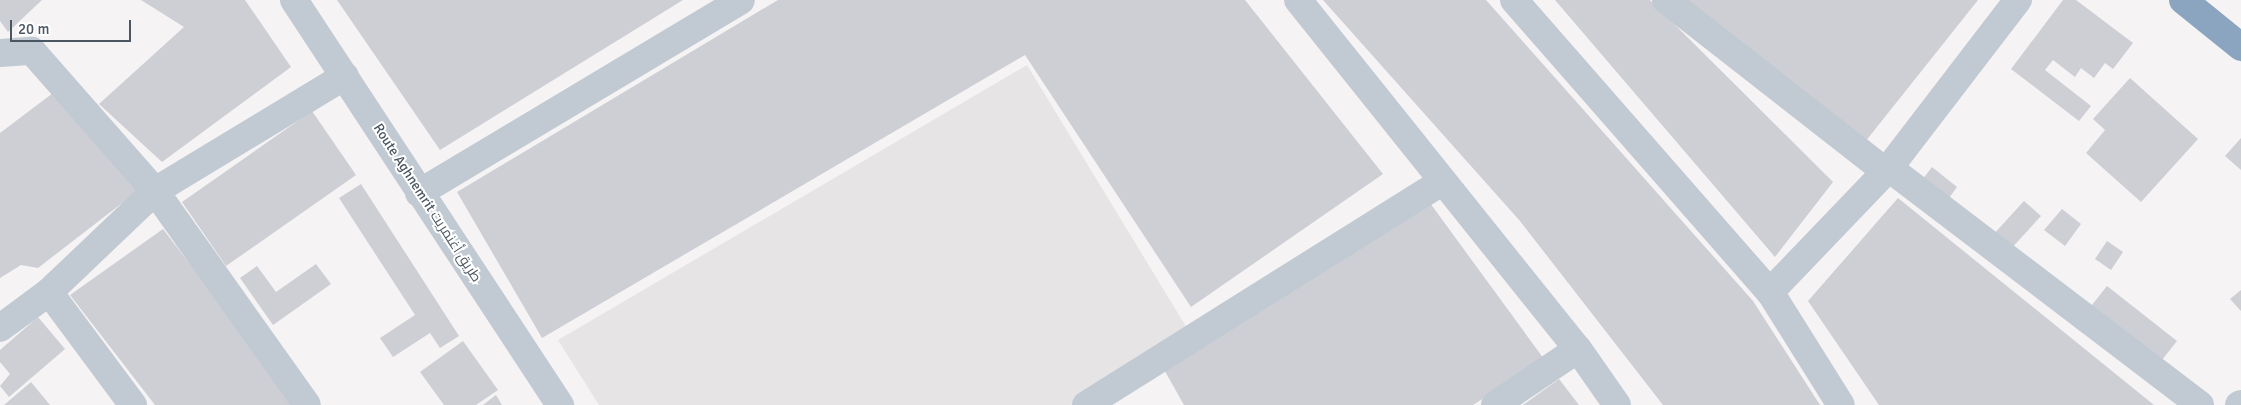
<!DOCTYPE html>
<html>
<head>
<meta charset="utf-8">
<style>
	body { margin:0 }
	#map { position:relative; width:2241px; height:405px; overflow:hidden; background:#f5f3f3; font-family:Signika,Cairo,sans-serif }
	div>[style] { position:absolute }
	.education>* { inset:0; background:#e6e4e5 }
	.building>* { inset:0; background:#cdcfd5 }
	.minor>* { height:28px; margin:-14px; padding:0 14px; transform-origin:14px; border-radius:14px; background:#c1cad2 }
	.highway>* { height:28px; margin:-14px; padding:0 14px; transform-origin:14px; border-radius:14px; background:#8ba5c1 }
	span { translate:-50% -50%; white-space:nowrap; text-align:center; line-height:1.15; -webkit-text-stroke:4px #fff; paint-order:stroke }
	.street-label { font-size:14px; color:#4a5661 }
	.scale { position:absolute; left:10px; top:20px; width:121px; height:22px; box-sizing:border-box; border:2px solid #4a5661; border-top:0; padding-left:6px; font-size:15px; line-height:18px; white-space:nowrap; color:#4a5661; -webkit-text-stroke:4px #fff; paint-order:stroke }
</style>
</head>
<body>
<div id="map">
	<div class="education">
		<i style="clip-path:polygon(1027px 65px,1193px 338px,1071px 405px,599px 405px,558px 340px)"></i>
	</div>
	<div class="building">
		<i style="clip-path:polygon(0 0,42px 0,8px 32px,0 21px)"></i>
		<i style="clip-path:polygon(141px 0,245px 0,291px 67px,162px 162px,99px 104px,184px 27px)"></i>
		<i style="clip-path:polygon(337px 0,683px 0,440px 150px)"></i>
		<i style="clip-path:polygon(778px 0,1245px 0,1383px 174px,1191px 307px,1025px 55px,542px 338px,457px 192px)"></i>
		<i style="clip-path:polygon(1323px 0,1486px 0,1753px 301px,1820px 405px,1663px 405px,1520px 221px)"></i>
		<i style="clip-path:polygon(1555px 0,1650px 0,1833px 182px,1775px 257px)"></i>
		<i style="clip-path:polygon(1687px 0,1978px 0,1861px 147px)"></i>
		<i style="clip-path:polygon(2063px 0,2076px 0,2133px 43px,2113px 69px,2105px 63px,2094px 78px,2081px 68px,2075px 77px,2053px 60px,2045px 70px,2091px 106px,2079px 121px,2011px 69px)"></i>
		<i style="clip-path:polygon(2130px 78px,2198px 139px,2141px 202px,2086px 153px,2105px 130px,2093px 119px)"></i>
		<i style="clip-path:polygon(53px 93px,139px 190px,38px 268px,21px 265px,0 278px,0 133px)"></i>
		<i style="clip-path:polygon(312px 111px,356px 175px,226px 266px,182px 202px)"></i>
		<i style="clip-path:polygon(2241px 138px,2241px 170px,2225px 156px)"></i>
		<i style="clip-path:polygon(1932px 167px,1957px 187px,1947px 201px,1922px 180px)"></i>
		<i style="clip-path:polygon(361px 184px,459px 336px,440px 348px,430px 333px,393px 357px,380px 338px,415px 315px,339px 198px)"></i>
		<i style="clip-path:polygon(1898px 198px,2154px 405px,1879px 405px,1808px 301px)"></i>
		<i style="clip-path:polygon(2024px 201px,2041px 216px,2009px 251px,1992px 236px)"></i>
		<i style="clip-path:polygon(1430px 203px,1544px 359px,1473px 405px,1184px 405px,1162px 366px)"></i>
		<i style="clip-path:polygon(2062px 209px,2081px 224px,2065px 246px,2044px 230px)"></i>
		<i style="clip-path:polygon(163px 229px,298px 405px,155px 405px,70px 295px)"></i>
		<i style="clip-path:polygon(2107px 241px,2123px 252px,2111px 270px,2095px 259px)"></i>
		<i style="clip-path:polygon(316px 264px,331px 284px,273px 325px,240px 278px,257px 266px,276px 292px)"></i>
		<i style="clip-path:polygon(2107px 286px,2177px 341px,2158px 365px,2088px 310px)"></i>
		<i style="clip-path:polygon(2241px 290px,2241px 311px,2230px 299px)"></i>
		<i style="clip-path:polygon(38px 317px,65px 349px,9px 397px,0 386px,10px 374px,0 362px,0 350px)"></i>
		<i style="clip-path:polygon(463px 341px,498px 390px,476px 405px,444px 405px,420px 372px)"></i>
		<i style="clip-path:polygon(1559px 379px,1579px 405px,1523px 405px)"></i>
		<i style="clip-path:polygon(31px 382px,50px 405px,4px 405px)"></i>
		<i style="clip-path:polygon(496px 395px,502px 405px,483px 405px)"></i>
	</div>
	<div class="minor">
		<i style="left:294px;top:0;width:485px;rotate:56.7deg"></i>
		<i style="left:1298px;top:0;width:447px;rotate:51.3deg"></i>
		<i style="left:1514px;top:0;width:388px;rotate:48.8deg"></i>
		<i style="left:1770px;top:292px;width:133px;rotate:57.9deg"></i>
		<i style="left:1666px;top:0;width:279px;rotate:38deg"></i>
		<i style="left:0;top:53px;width:32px;rotate:-4deg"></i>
		<i style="left:32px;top:51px;width:186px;rotate:48.7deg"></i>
		<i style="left:155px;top:191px;width:262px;rotate:54.6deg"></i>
		<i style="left:1889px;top:168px;width:212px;rotate:-52.5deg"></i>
		<i style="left:419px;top:193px;width:375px;rotate:-30.9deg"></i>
		<i style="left:49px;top:292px;width:141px;rotate:53.4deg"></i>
		<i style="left:1770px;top:292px;width:172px;rotate:-46.2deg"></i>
		<i style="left:1889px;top:168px;width:391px;rotate:37.3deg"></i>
		<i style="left:0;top:328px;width:61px;rotate:-36.3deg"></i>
		<i style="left:49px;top:292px;width:146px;rotate:-43.6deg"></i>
		<i style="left:155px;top:191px;width:222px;rotate:-31.2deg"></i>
		<i style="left:1086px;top:405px;width:421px;rotate:-32.1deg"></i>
		<i style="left:1495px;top:405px;width:100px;rotate:-34deg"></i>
		<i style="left:1578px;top:349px;width:68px;rotate:55.1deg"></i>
		<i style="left:2239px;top:405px;width:2px;rotate:-27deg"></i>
	</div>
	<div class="highway">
		<i style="left:2183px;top:0;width:75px;rotate:39deg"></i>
	</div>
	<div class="street-label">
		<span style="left:427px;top:203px;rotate:57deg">Route Aghnemrit طريق أغنمريت</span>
	</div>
	<div class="scale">20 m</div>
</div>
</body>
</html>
